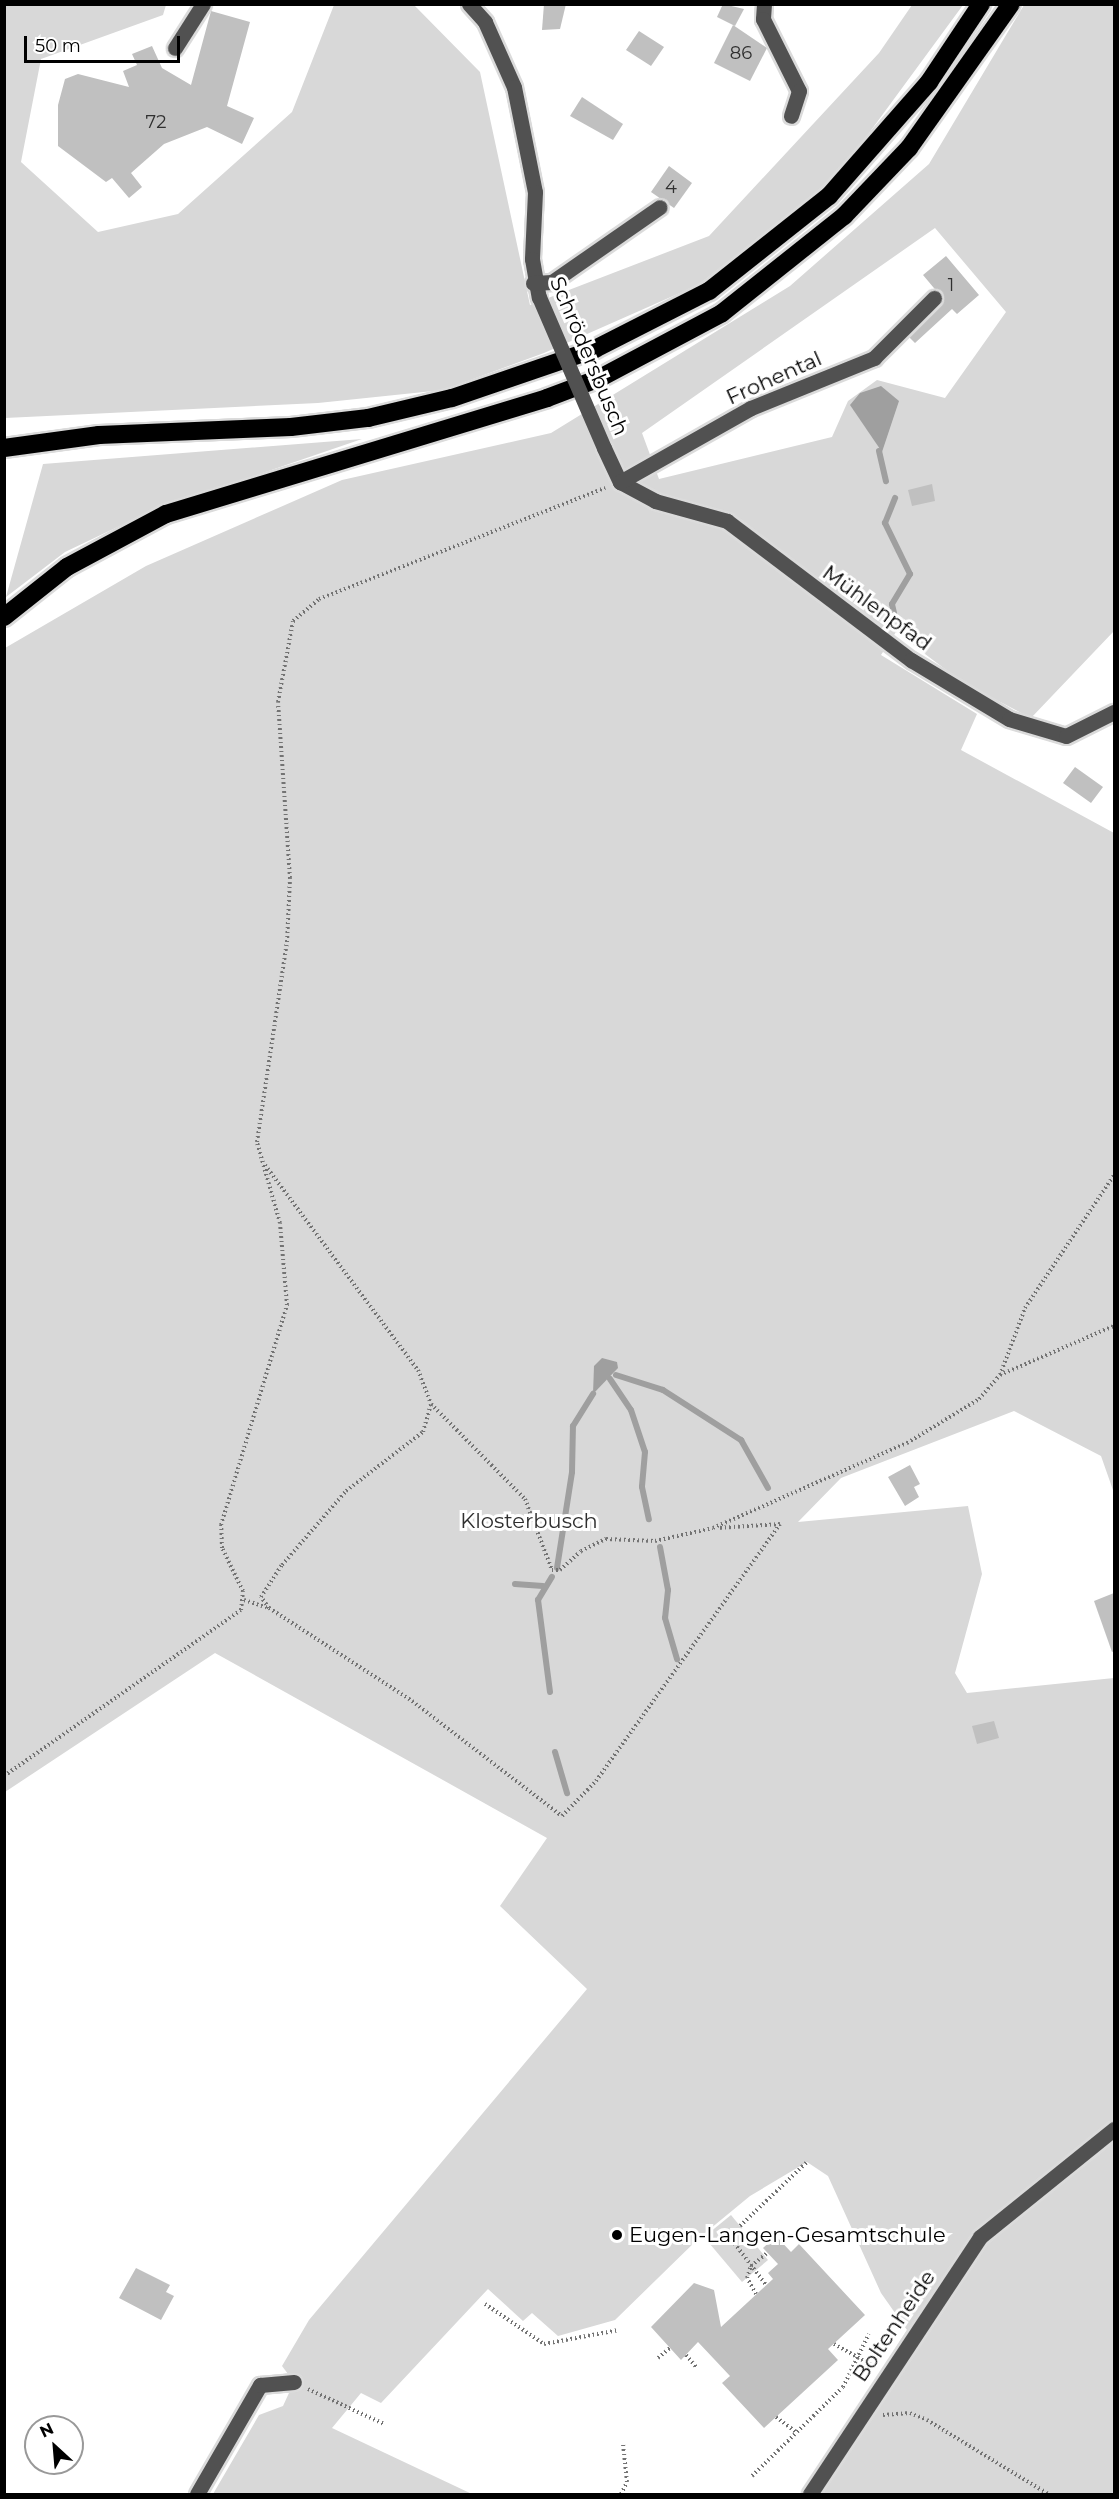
<!DOCTYPE html>
<html>
<head>
<meta charset="utf-8">
<style>
	body { margin:0 }
	#map { position:relative; width:1119px; height:2499px; overflow:hidden; background:#fff; font-family:Montserrat,sans-serif }
	div>[style] { position:absolute }
	.green>* { inset:0; background:#d8d8d8 }
	.water>* { inset:0; background:#9f9f9f }
	.stream>* { height:6px; margin:-3px; padding:0 3px; transform-origin:3px; border-radius:3px; background:#9f9f9f }
	.building>* { inset:0; background:#c0c0c0 }
	.path>* { height:4px; margin-top:-2px; transform-origin:0; background:repeating-linear-gradient(90deg,#737373 0 1.5px,transparent 0 4.5px) }
	.roads { filter:drop-shadow(2px 0 #dbdbdb) drop-shadow(-2px 0 #dbdbdb) drop-shadow(0 2px #dbdbdb) drop-shadow(0 -2px #dbdbdb) }
	.minor>* { height:15px; margin:-7.5px; padding:0 7.5px; transform-origin:7.5px; border-radius:7.5px; background:#515151 }
	.highway>* { height:18px; margin:-9px; padding:0 9px; transform-origin:9px; border-radius:9px; background:#000 }
	.minor-bridge>* { height:15px; margin:-7.5px; padding:0 7.5px; transform-origin:7.5px; border-radius:7.5px; background:#515151 }
	.dots>* { width:16px; height:16px; translate:-50% -50%; box-sizing:border-box; border:3px solid #fff; border-radius:50% }
	span { translate:-50% -50%; white-space:nowrap; text-align:center; line-height:1.15; -webkit-text-stroke:6px #fff; paint-order:stroke }
	.number-label { font-size:18px; color:#303030 }
	.number-label span { -webkit-text-stroke-width:0 }
	.street-label { font-size:21px; color:#000 }
	.park-label { font-size:21px; color:#2f2f2f }
	.poi-label { font-size:21px; color:#000 }
	.left { translate:0 -50%; text-align:left }
	.frame { position:absolute; inset:0; border:6px solid #000; pointer-events:none }
	.north { position:absolute; left:24px; top:2415px; width:60px; height:60px; box-sizing:border-box; background:#fff; border:2px solid #999; border-radius:50%; rotate:334deg; font-size:16px; font-weight:700; line-height:24px; text-align:center; color:#000 }
	.north::after { content:''; display:block; margin:auto; width:21px; height:27px; background:#000; clip-path:polygon(50% 0,100% 100%,50% 72%,0 100%) }
	.scale { position:absolute; left:24px; top:36px; width:156px; height:27px; box-sizing:border-box; border:3px solid #000; border-top:0; padding-left:8px; font-size:18px; line-height:21px; white-space:nowrap; color:#000; -webkit-text-stroke:4px #fff; paint-order:stroke }
</style>
</head>
<body>
<div id="map">
	<div class="green">
		<i style="clip-path:polygon(5px 5px,166px 5px,163px 15px,41px 59px,21px 162px,98px 232px,178px 214px,292px 112px,334px 5px,414px 5px,480px 72px,530px 305px,709px 236px,879px 53px,912px 5px,963px 5px,836px 178px,698px 285px,544px 353px,443px 390px,318px 403px,5px 418px)"></i>
		<i style="clip-path:polygon(evenodd,1024px 5px,1114px 5px,1114px 631px,1031px 718px,962px 682px,896px 632px,881px 655px,977px 714px,961px 750px,1114px 833px,1114px 1493px,1101px 1456px,1014px 1411px,841px 1478px,798px 1522px,968px 1506px,982px 1574px,955px 1673px,967px 1693px,1114px 1678px,1114px 2494px,802px 2494px,907px 2330px,881px 2293px,828px 2176px,807px 2162px,750px 2196px,699px 2238px,615px 2320px,558px 2336px,532px 2313px,523px 2321px,488px 2289px,381px 2403px,361px 2393px,332px 2428px,472px 2494px,213px 2494px,259px 2415px,283px 2406px,294px 2382px,282px 2366px,309px 2320px,587px 1989px,500px 1906px,547px 1838px,215px 1653px,5px 1792px,5px 648px,146px 566px,342px 480px,551px 433px,790px 286px,929px 164px,1024px 5px,935px 228px,1006px 312px,945px 398px,877px 380px,848px 401px,832px 437px,659px 479px,642px 433px,935px 228px)"></i>
		<i style="clip-path:polygon(362px 439px,149px 512px,65px 552px,6px 597px,43px 464px)"></i>
		<i style="clip-path:polygon(731px 2215px,768px 2260px,742px 2282px,704px 2237px)"></i>
	</div>
	<div class="water">
		<i style="clip-path:polygon(881px 386px,899px 401px,882px 452px,850px 405px,860px 393px)"></i>
		<i style="clip-path:polygon(602px 1358px,617px 1362px,618px 1368px,593px 1394px,594px 1366px)"></i>
	</div>
	<div class="stream">
		<i style="left:879px;top:451px;width:31px;rotate:77deg"></i>
		<i style="left:894px;top:613px;width:9px;rotate:-103deg"></i>
		<i style="left:892px;top:604px;width:35px;rotate:-59deg"></i>
		<i style="left:910px;top:574px;width:57px;rotate:-116.1deg"></i>
		<i style="left:885px;top:523px;width:27px;rotate:-68deg"></i>
		<i style="left:616px;top:1375px;width:49px;rotate:17.7deg"></i>
		<i style="left:663px;top:1390px;width:93px;rotate:32.7deg"></i>
		<i style="left:741px;top:1440px;width:55px;rotate:60.6deg"></i>
		<i style="left:610px;top:1379px;width:37px;rotate:56deg"></i>
		<i style="left:631px;top:1410px;width:44px;rotate:71.6deg"></i>
		<i style="left:645px;top:1452px;width:35px;rotate:95deg"></i>
		<i style="left:642px;top:1487px;width:33px;rotate:78deg"></i>
		<i style="left:660px;top:1547px;width:44px;rotate:79.5deg"></i>
		<i style="left:668px;top:1590px;width:28px;rotate:96deg"></i>
		<i style="left:665px;top:1618px;width:43px;rotate:73.7deg"></i>
		<i style="left:557px;top:1568px;width:97px;rotate:-81.1deg"></i>
		<i style="left:572px;top:1472px;width:46px;rotate:-88.8deg"></i>
		<i style="left:573px;top:1426px;width:38px;rotate:-58deg"></i>
		<i style="left:515px;top:1584px;width:28px;rotate:4deg"></i>
		<i style="left:550px;top:1692px;width:93px;rotate:-97.4deg"></i>
		<i style="left:538px;top:1600px;width:27px;rotate:-59deg"></i>
		<i style="left:555px;top:1752px;width:43px;rotate:73.7deg"></i>
	</div>
	<div class="building">
		<i style="clip-path:polygon(544px 4px,566px 4px,560px 29px,542px 30px)"></i>
		<i style="clip-path:polygon(723px 4px,744px 9px,735px 26px,717px 17px)"></i>
		<i style="clip-path:polygon(211px 11px,250px 22px,227px 106px,254px 118px,242px 144px,207px 127px,164px 144px,131px 173px,142px 187px,129px 198px,112px 178px,106px 182px,58px 146px,58px 105px,65px 79px,78px 74px,129px 87px,123px 71px,137px 65px,132px 54px,152px 46px,162px 68px,191px 85px)"></i>
		<i style="clip-path:polygon(733px 25px,767px 48px,750px 81px,714px 63px)"></i>
		<i style="clip-path:polygon(639px 31px,664px 47px,651px 66px,626px 50px)"></i>
		<i style="clip-path:polygon(582px 97px,623px 124px,613px 140px,570px 116px)"></i>
		<i style="clip-path:polygon(669px 166px,692px 183px,674px 208px,651px 192px)"></i>
		<i style="clip-path:polygon(946px 256px,979px 295px,957px 314px,952px 309px,915px 343px,909px 337px,944px 300px,923px 275px)"></i>
		<i style="clip-path:polygon(932px 484px,935px 501px,912px 506px,908px 490px)"></i>
		<i style="clip-path:polygon(1075px 767px,1103px 787px,1091px 803px,1063px 783px)"></i>
		<i style="clip-path:polygon(910px 1465px,920px 1484px,914px 1487px,919px 1497px,905px 1506px,888px 1477px)"></i>
		<i style="clip-path:polygon(1114px 1593px,1114px 1651px,1112px 1652px,1094px 1601px)"></i>
		<i style="clip-path:polygon(994px 1721px,999px 1738px,977px 1744px,972px 1726px)"></i>
		<i style="clip-path:polygon(776px 2236px,791px 2252px,799px 2244px,865px 2315px,828px 2349px,838px 2360px,764px 2428px,722px 2383px,730px 2376px,698px 2342px,681px 2360px,651px 2327px,694px 2283px,714px 2290px,721px 2327px,773px 2279px,768px 2273px,778px 2264px,763px 2248px)"></i>
		<i style="clip-path:polygon(136px 2268px,170px 2285px,166px 2292px,174px 2296px,161px 2320px,119px 2298px)"></i>
	</div>
	<div class="path">
		<i style="left:265px;top:1165px;width:256px;rotate:53.3deg"></i>
		<i style="left:418px;top:1370px;width:36px;rotate:69deg"></i>
		<i style="left:1000px;top:1375px;width:124px;rotate:-23.3deg"></i>
		<i style="left:244px;top:1600px;width:26px;rotate:18deg"></i>
		<i style="left:269px;top:1608px;width:171px;rotate:33deg"></i>
		<i style="left:412px;top:1701px;width:189px;rotate:37.5deg"></i>
		<i style="left:562px;top:1816px;width:49px;rotate:-45.8deg"></i>
		<i style="left:596px;top:1781px;width:316px;rotate:-54.4deg"></i>
		<i style="left:780px;top:1524px;width:63px;rotate:176.4deg"></i>
		<i style="left:269px;top:1608px;width:14px;rotate:-126deg"></i>
		<i style="left:261px;top:1597px;width:38px;rotate:-57deg"></i>
		<i style="left:282px;top:1565px;width:98px;rotate:-49.1deg"></i>
		<i style="left:346px;top:1491px;width:97px;rotate:-37.5deg"></i>
		<i style="left:423px;top:1432px;width:29px;rotate:-74deg"></i>
		<i style="left:431px;top:1404px;width:134px;rotate:45.3deg"></i>
		<i style="left:525px;top:1499px;width:76px;rotate:69.2deg"></i>
		<i style="left:552px;top:1570px;width:8px"></i>
		<i style="left:560px;top:1570px;width:28px;rotate:-42deg"></i>
		<i style="left:581px;top:1551px;width:28px;rotate:-26deg"></i>
		<i style="left:606px;top:1539px;width:49px;rotate:2.3deg"></i>
		<i style="left:655px;top:1541px;width:59px;rotate:-12.6deg"></i>
		<i style="left:713px;top:1528px;width:212px;rotate:-23.7deg"></i>
		<i style="left:907px;top:1443px;width:84px;rotate:-31.4deg"></i>
		<i style="left:979px;top:1399px;width:32px;rotate:-49deg"></i>
		<i style="left:1000px;top:1375px;width:72px;rotate:-69.5deg"></i>
		<i style="left:1025px;top:1308px;width:160px;rotate:-56.2deg"></i>
		<i style="left:4px;top:1776px;width:289px;rotate:-35deg"></i>
		<i style="left:241px;top:1610px;width:19px;rotate:-84deg"></i>
		<i style="left:243px;top:1591px;width:48px;rotate:-116deg"></i>
		<i style="left:222px;top:1548px;width:23px;rotate:-92deg"></i>
		<i style="left:221px;top:1525px;width:230px;rotate:-73.3deg"></i>
		<i style="left:287px;top:1305px;width:82px;rotate:-94.9deg"></i>
		<i style="left:280px;top:1223px;width:84px;rotate:-105.9deg"></i>
		<i style="left:257px;top:1142px;width:202px;rotate:-81.5deg"></i>
		<i style="left:287px;top:942px;width:64px;rotate:-87.3deg"></i>
		<i style="left:290px;top:878px;width:176px;rotate:-93.9deg"></i>
		<i style="left:278px;top:702px;width:82px;rotate:-79.5deg"></i>
		<i style="left:293px;top:621px;width:34px;rotate:-40deg"></i>
		<i style="left:319px;top:599px;width:307px;rotate:-21.2deg"></i>
		<i style="left:740px;top:2226px;width:93px;rotate:-43.7deg"></i>
		<i style="left:729px;top:2236px;width:61px;rotate:52.9deg"></i>
		<i style="left:756px;top:2294px;width:18px;rotate:-119deg"></i>
		<i style="left:747px;top:2278px;width:13px;rotate:-72deg"></i>
		<i style="left:751px;top:2266px;width:21px;rotate:-39deg"></i>
		<i style="left:485px;top:2304px;width:71px;rotate:34.1deg"></i>
		<i style="left:544px;top:2344px;width:76px;rotate:-10.6deg"></i>
		<i style="left:834px;top:2344px;width:47px;rotate:29.3deg"></i>
		<i style="left:686px;top:2355px;width:17px;rotate:50deg"></i>
		<i style="left:658px;top:2358px;width:16px;rotate:-40deg"></i>
		<i style="left:308px;top:2389px;width:84px;rotate:24.7deg"></i>
		<i style="left:883px;top:2415px;width:27px;rotate:-4deg"></i>
		<i style="left:910px;top:2413px;width:18px;rotate:22deg"></i>
		<i style="left:927px;top:2420px;width:142px;rotate:31.4deg"></i>
		<i style="left:776px;top:2417px;width:26px;rotate:37deg"></i>
		<i style="left:752px;top:2476px;width:127px;rotate:-44.4deg"></i>
		<i style="left:843px;top:2387px;width:59px;rotate:-63.9deg"></i>
		<i style="left:621px;top:2494px;width:13px;rotate:-63deg"></i>
		<i style="left:627px;top:2482px;width:38px;rotate:-96deg"></i>
	</div>
	<div class="roads">
		<div class="minor">
			<i style="left:469px;top:4px;width:24px;rotate:48deg"></i>
			<i style="left:485px;top:22px;width:71px;rotate:66deg"></i>
			<i style="left:514px;top:87px;width:107px;rotate:78.7deg"></i>
			<i style="left:535px;top:192px;width:67px;rotate:92.6deg"></i>
			<i style="left:532px;top:259px;width:39px;rotate:80deg"></i>
			<i style="left:764px;top:4px;width:15px;rotate:94deg"></i>
			<i style="left:763px;top:19px;width:80px;rotate:63.4deg"></i>
			<i style="left:799px;top:91px;width:26px;rotate:108deg"></i>
			<i style="left:175px;top:48px;width:52px;rotate:-57.5deg"></i>
			<i style="left:533px;top:283px;width:19px;rotate:-3deg"></i>
			<i style="left:552px;top:282px;width:131px;rotate:-34.8deg"></i>
			<i style="left:604px;top:448px;width:38px;rotate:65deg"></i>
			<i style="left:620px;top:482px;width:40px;rotate:28deg"></i>
			<i style="left:655px;top:501px;width:75px;rotate:15.5deg"></i>
			<i style="left:727px;top:521px;width:231px;rotate:37.1deg"></i>
			<i style="left:911px;top:660px;width:114px;rotate:31deg"></i>
			<i style="left:1009px;top:719px;width:59px;rotate:16.6deg"></i>
			<i style="left:1066px;top:736px;width:54px;rotate:-26.6deg"></i>
			<i style="left:620px;top:482px;width:150px;rotate:-29.5deg"></i>
			<i style="left:751px;top:408px;width:133px;rotate:-22.1deg"></i>
			<i style="left:874px;top:358px;width:85px;rotate:-45deg"></i>
			<i style="left:197px;top:2494px;width:126px;rotate:-60deg"></i>
			<i style="left:260px;top:2385px;width:34px;rotate:-5deg"></i>
			<i style="left:810px;top:2494px;width:308px;rotate:-56.5deg"></i>
			<i style="left:980px;top:2237px;width:172px;rotate:-38.9deg"></i>
		</div>
		<div class="highway">
			<i style="left:4px;top:448px;width:96px;rotate:-7.8deg"></i>
			<i style="left:99px;top:435px;width:192px;rotate:-2.4deg"></i>
			<i style="left:291px;top:427px;width:78px;rotate:-6.7deg"></i>
			<i style="left:368px;top:418px;width:86px;rotate:-13.4deg"></i>
			<i style="left:452px;top:398px;width:151px;rotate:-18.9deg"></i>
			<i style="left:595px;top:349px;width:128px;rotate:-27deg"></i>
			<i style="left:709px;top:291px;width:153px;rotate:-38.4deg"></i>
			<i style="left:829px;top:196px;width:152px;rotate:-48.7deg"></i>
			<i style="left:929px;top:82px;width:94px;rotate:-56.3deg"></i>
			<i style="left:4px;top:617px;width:80px;rotate:-38.4deg"></i>
			<i style="left:67px;top:567px;width:112px;rotate:-28.2deg"></i>
			<i style="left:166px;top:514px;width:398px;rotate:-16.9deg"></i>
			<i style="left:547px;top:398px;width:57px;rotate:-20.7deg"></i>
			<i style="left:600px;top:378px;width:138px;rotate:-28deg"></i>
			<i style="left:722px;top:313px;width:156px;rotate:-38.5deg"></i>
			<i style="left:844px;top:216px;width:94px;rotate:-46.3deg"></i>
			<i style="left:909px;top:148px;width:176px;rotate:-54.7deg"></i>
		</div>
	</div>
	<div class="minor-bridge">
		<i style="left:539px;top:297px;width:164px;rotate:66.7deg"></i>
	</div>
	<div class="dots">
		<i style="left:617px;top:2235px;background:#000"></i>
	</div>
	<div class="number-label">
		<span style="left:741px;top:53px">86</span>
		<span style="left:156px;top:122px">72</span>
		<span style="left:671px;top:187px">4</span>
		<span style="left:951px;top:285px">1</span>
	</div>
	<div class="street-label">
		<span style="left:589px;top:356px;rotate:67deg">Schrödersbusch</span>
		<span style="left:774px;top:378px;rotate:-24deg">Frohental</span>
		<span style="left:877px;top:608px;rotate:36deg">Mühlenpfad</span>
		<span style="left:894px;top:2326px;rotate:-56deg">Boltenheide</span>
	</div>
	<div class="park-label">
		<span style="left:529px;top:1521px">Klosterbusch</span>
	</div>
	<div class="poi-label">
		<span class="left" style="left:629px;top:2235px">Eugen-Langen-Gesamtschule</span>
	</div>
	<div class="frame"></div>
	<div class="north">N</div>
	<div class="scale">50 m</div>
</div>
</body>
</html>
